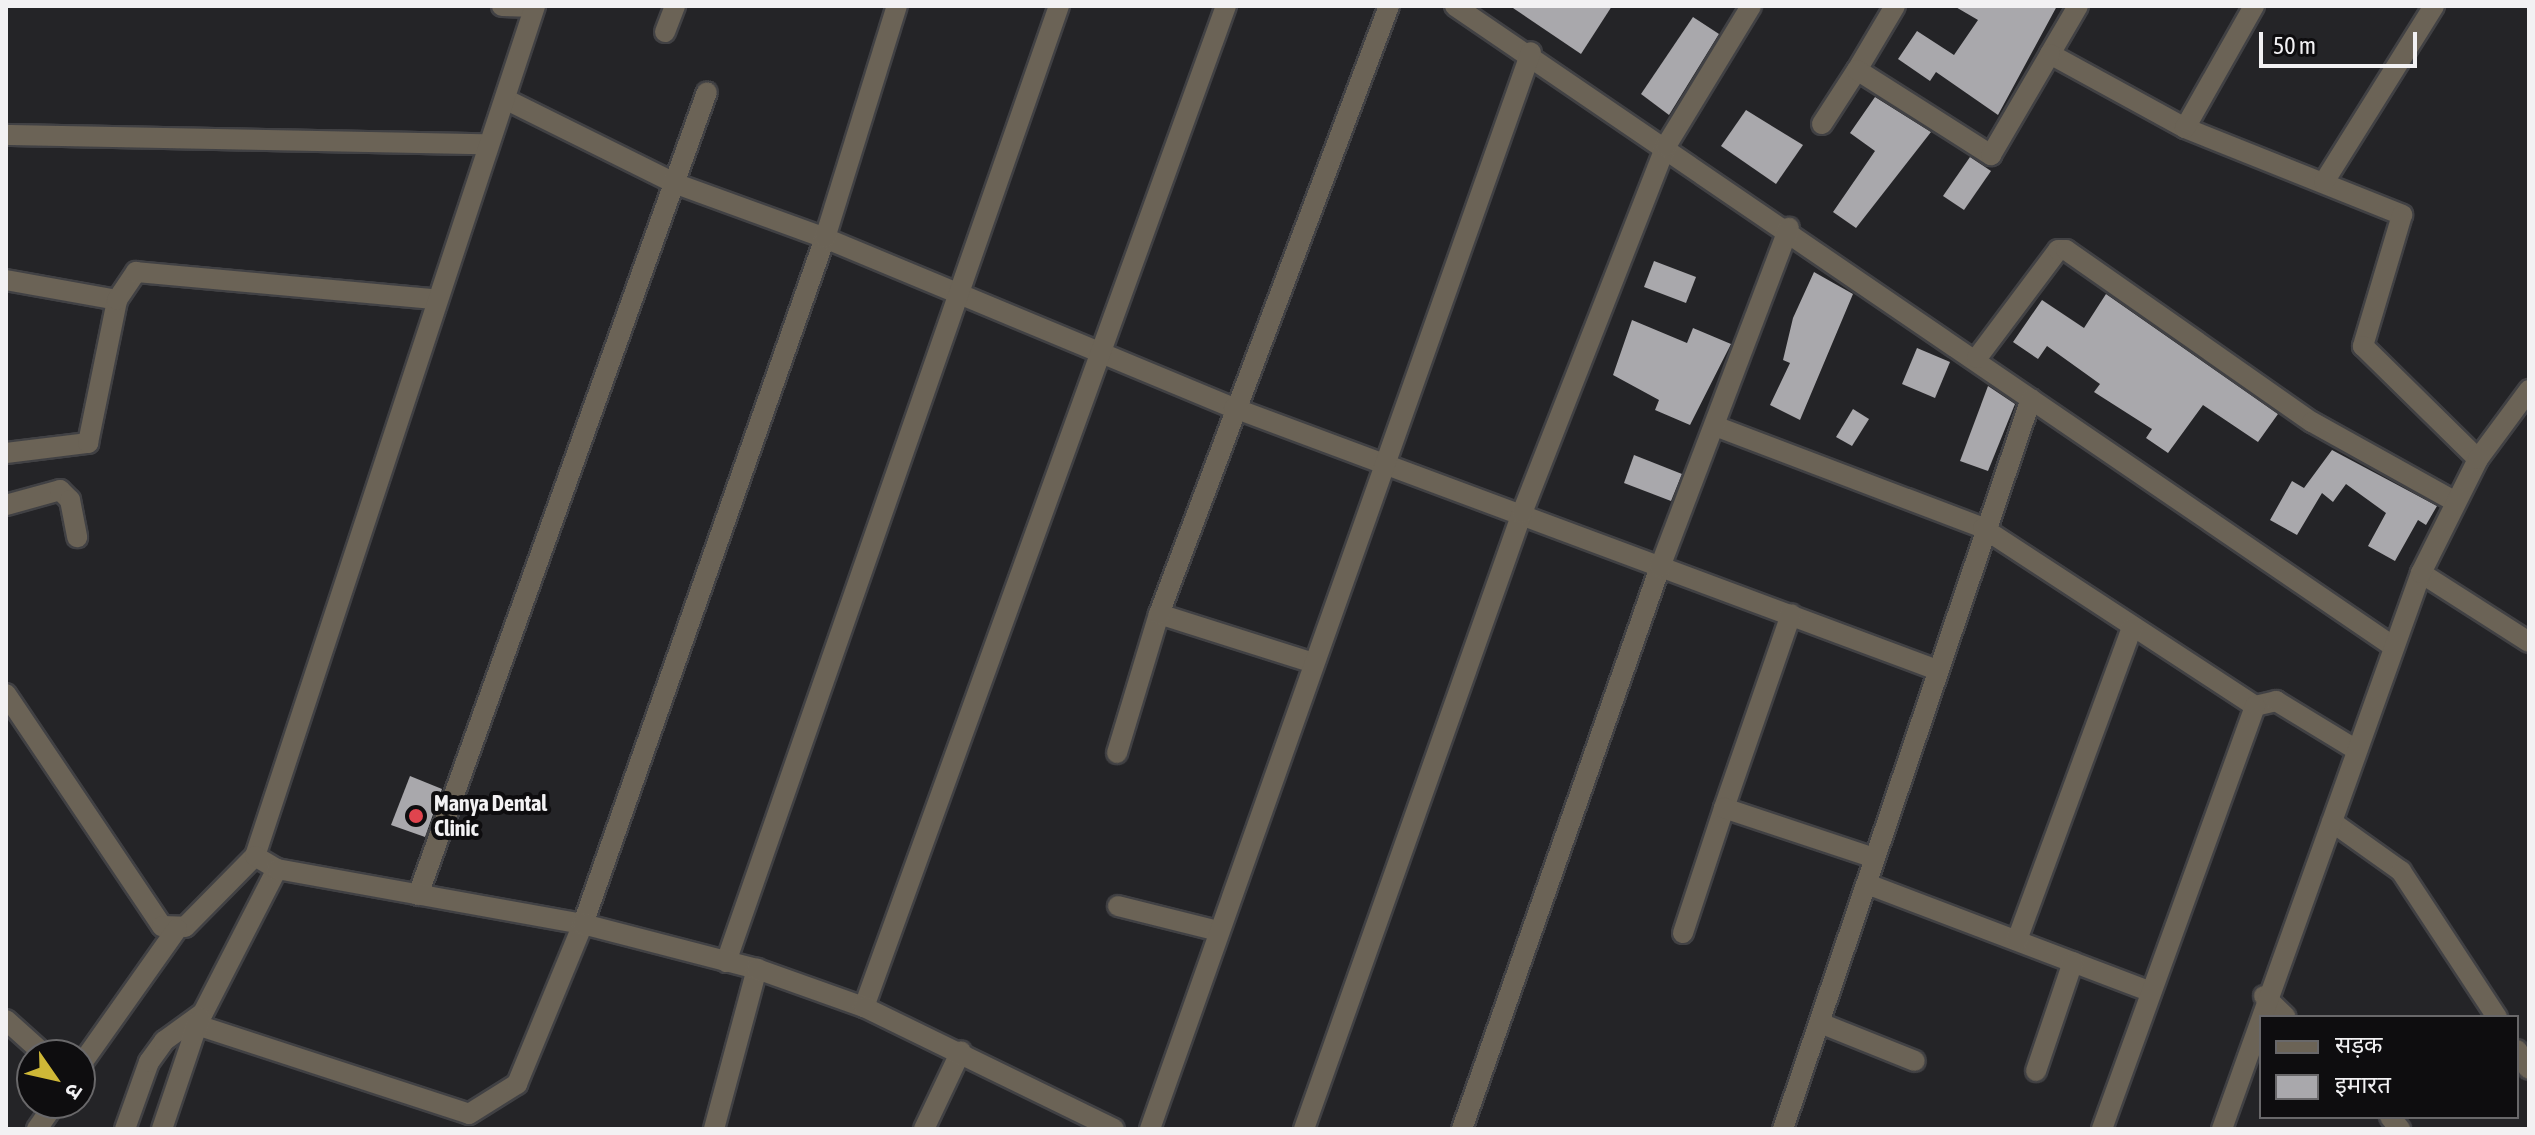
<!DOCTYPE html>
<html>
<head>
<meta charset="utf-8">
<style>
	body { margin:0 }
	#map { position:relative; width:2535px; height:1135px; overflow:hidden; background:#242427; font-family:"Asap Condensed","Noto Sans Devanagari",sans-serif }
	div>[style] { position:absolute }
	.building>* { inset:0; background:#a9a8ac }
	.roads { filter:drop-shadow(2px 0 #414144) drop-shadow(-2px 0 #414144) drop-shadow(0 2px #414144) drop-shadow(0 -2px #414144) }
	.minor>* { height:20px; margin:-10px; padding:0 10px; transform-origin:10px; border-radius:10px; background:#6b6356 }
	.tertiary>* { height:20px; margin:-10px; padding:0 10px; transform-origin:10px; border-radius:10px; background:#6b6356 }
	.dots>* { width:22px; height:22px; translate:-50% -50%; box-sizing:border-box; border:4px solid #0e0d0f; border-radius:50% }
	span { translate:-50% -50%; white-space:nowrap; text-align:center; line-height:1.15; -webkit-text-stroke:8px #0e0d0f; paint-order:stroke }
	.poi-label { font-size:22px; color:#f2f1f3; font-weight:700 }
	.left { translate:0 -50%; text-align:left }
	.frame { position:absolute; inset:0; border:8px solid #f2f1f3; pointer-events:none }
	.legend { position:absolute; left:2259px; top:1015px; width:260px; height:104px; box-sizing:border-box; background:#0e0d0f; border:2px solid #69686a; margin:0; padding:10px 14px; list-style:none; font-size:24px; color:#f2f1f3 }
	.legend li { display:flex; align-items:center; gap:16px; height:40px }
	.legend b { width:40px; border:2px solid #69686a }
	.north { position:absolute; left:16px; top:1039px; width:80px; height:80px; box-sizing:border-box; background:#0e0d0f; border:2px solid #69686a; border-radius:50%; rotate:124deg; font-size:22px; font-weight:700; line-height:32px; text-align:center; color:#f2f1f3 }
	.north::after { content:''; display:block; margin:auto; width:28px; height:36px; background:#cfb837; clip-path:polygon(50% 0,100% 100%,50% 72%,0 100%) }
	.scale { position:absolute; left:2259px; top:32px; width:158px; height:36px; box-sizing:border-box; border:4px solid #f2f1f3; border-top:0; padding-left:10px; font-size:24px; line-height:28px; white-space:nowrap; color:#f2f1f3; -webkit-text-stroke:6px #0e0d0f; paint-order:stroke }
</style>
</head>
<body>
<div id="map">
	<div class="building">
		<i style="clip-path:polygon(1510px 6px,1612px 6px,1581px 54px)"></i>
		<i style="clip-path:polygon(1954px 6px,2057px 6px,1998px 115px,1936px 72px,1930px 81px,1898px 59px,1917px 31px,1954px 55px,1978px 20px)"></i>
		<i style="clip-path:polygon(1693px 17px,1719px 34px,1669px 115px,1641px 94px)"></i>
		<i style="clip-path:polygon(1875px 97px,1931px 132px,1856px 228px,1833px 212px,1875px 151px,1850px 133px)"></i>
		<i style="clip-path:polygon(1746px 110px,1803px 145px,1776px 184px,1721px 146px)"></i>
		<i style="clip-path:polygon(1970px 157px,1991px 171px,1964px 210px,1943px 196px)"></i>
		<i style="clip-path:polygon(1654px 261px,1696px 277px,1686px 303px,1644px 287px)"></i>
		<i style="clip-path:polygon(1814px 272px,1853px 294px,1800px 420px,1770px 405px,1790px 363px,1783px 360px,1793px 318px)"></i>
		<i style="clip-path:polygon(2106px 294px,2278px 414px,2258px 442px,2203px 405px,2168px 453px,2146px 438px,2152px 429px,2094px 392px,2100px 384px,2047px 346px,2038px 359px,2013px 342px,2042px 300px,2084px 328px)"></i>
		<i style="clip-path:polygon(1632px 320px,1687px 343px,1693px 328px,1731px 344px,1690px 425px,1655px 410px,1659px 400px,1613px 375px)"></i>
		<i style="clip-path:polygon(1917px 348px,1950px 362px,1935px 398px,1902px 384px)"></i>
		<i style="clip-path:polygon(1988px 386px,2015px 404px,1988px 471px,1960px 461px)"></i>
		<i style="clip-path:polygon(1853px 409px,1869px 419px,1852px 446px,1836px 437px)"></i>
		<i style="clip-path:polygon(2332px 450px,2437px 506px,2426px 525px,2418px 520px,2395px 561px,2368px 546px,2386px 513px,2346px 484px,2333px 502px,2322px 493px,2297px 535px,2270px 520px,2292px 481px,2304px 488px)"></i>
		<i style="clip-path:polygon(1634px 455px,1682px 474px,1671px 501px,1624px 483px)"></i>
		<i style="clip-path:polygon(410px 776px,442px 789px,425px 837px,391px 825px)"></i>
	</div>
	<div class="roads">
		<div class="minor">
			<i style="left:502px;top:6px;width:32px;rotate:2deg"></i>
			<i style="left:1455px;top:6px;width:1133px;rotate:34.32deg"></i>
			<i style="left:2078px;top:6px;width:56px;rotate:120.3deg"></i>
			<i style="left:2050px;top:54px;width:154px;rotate:28.7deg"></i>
			<i style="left:2185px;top:128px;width:234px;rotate:21.8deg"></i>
			<i style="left:2402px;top:215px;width:137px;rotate:106.6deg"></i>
			<i style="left:2363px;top:346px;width:161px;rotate:44.5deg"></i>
			<i style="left:665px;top:32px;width:28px;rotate:-69deg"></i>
			<i style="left:1857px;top:70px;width:74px;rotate:-59.3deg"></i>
			<i style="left:505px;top:99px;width:189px;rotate:26.4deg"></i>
			<i style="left:674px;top:183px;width:161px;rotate:20deg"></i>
			<i style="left:825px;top:238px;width:443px;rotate:22.6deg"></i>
			<i style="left:1234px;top:408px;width:750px;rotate:20.44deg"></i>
			<i style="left:1822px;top:124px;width:64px;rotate:-57.1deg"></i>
			<i style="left:1857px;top:70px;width:159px;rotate:32.4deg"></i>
			<i style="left:1991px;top:155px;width:117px;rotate:-59.7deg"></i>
			<i style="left:2185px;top:128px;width:140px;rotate:-60.5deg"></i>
			<i style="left:6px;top:135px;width:480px;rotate:1.1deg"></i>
			<i style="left:2324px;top:182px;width:208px;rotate:-58deg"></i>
			<i style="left:6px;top:280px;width:113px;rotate:10.2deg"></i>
			<i style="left:1977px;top:358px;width:135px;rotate:-53.1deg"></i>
			<i style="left:2058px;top:250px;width:8px"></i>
			<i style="left:2066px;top:250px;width:300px;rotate:35deg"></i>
			<i style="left:2312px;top:422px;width:162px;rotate:29.1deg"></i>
			<i style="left:1715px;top:426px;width:287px;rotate:20.8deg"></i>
			<i style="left:1983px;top:528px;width:325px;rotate:33.2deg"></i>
			<i style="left:2255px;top:706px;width:22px;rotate:-13deg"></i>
			<i style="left:2276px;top:701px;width:92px;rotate:31.3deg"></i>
			<i style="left:6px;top:453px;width:83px;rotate:-7deg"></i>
			<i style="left:88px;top:443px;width:146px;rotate:-78.5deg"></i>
			<i style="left:117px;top:300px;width:34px;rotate:-56deg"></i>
			<i style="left:136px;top:272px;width:300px;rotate:5.2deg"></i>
			<i style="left:6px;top:505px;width:56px;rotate:-15.5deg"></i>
			<i style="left:60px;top:490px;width:14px;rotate:45deg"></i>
			<i style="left:70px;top:500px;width:38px;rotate:79deg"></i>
			<i style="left:2421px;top:573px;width:128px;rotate:32.6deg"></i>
			<i style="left:1159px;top:614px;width:158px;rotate:17.6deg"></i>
			<i style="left:6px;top:694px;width:280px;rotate:56.1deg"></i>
			<i style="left:162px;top:926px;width:23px;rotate:2deg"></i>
			<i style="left:185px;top:927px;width:100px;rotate:-45.4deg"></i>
			<i style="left:1117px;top:753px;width:145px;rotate:-73.2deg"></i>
			<i style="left:1159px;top:614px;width:650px;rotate:-69.28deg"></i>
			<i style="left:1724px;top:808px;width:205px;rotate:-70.9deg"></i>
			<i style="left:2332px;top:822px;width:85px;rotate:35.4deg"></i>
			<i style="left:2401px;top:871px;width:175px;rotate:56.7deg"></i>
			<i style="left:1867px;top:884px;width:304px;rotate:20.8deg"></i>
			<i style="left:418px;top:895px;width:853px;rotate:-70.21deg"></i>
			<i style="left:1118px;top:906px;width:103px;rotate:14deg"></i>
			<i style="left:1683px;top:933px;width:132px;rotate:-71.8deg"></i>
			<i style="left:1724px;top:808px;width:158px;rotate:18.4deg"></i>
			<i style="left:2017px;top:940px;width:333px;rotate:-69.8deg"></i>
			<i style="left:726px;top:962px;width:1012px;rotate:-70.8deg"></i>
			<i style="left:2264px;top:996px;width:30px;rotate:44deg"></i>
			<i style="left:864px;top:1007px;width:1064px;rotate:-70.12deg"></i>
			<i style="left:6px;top:1020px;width:52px;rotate:41.9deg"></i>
			<i style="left:1820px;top:1023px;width:102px;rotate:21.8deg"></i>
			<i style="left:197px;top:1025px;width:286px;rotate:18.1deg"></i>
			<i style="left:469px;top:1114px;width:57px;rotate:-32deg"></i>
			<i style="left:517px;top:1084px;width:173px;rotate:-67.6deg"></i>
			<i style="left:583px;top:924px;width:727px;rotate:-70.57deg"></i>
			<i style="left:825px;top:238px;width:243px;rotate:-72.8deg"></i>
			<i style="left:2517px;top:1050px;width:22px;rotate:58deg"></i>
			<i style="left:80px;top:1066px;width:168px;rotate:-54.7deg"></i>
			<i style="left:2036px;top:1071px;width:115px;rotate:-71.3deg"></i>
			<i style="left:2390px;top:1117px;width:16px;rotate:50deg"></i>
			<i style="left:37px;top:1129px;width:32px;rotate:-55deg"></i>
			<i style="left:125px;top:1129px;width:71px;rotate:-70.3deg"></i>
			<i style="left:149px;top:1062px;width:26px;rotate:-54deg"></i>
			<i style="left:164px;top:1041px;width:48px;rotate:-35.7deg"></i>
			<i style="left:203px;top:1013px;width:162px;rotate:-62.8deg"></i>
			<i style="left:162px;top:1129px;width:118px;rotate:-71.3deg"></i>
			<i style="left:714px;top:1129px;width:166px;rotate:-75deg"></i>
			<i style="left:924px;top:1129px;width:86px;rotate:-64.6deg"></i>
			<i style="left:1150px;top:1129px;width:1142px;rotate:-70.52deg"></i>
			<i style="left:1304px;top:1129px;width:653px;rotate:-70.51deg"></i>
			<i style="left:1522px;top:513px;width:394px;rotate:-68.6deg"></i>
			<i style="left:1666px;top:146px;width:164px;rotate:-58.7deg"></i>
			<i style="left:1462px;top:1129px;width:596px;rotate:-70.59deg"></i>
			<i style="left:1660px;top:567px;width:363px;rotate:-69.2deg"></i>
			<i style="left:1783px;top:1129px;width:771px;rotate:-71.24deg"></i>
			<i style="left:2102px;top:1129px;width:450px;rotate:-70.1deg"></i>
		</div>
		<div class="tertiary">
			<i style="left:535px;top:6px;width:895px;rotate:108.23deg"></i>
			<i style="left:255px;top:856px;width:26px;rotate:31deg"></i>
			<i style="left:277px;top:869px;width:311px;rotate:10.2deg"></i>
			<i style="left:583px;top:924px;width:180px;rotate:14.5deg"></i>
			<i style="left:757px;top:969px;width:114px;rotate:19.6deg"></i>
			<i style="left:864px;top:1007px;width:278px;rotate:26deg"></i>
			<i style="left:2222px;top:1129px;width:591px;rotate:-70.31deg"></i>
			<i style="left:2421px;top:573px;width:127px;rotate:-63.4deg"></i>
			<i style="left:2478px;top:459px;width:86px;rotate:-53.5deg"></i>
		</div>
	</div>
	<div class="dots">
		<i style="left:416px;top:816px;background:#e0444e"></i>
	</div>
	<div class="poi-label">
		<span class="left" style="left:434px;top:816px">Manya Dental<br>Clinic</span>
	</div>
	<div class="frame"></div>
	<ul class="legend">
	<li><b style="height:10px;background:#6b6356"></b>सड़क</li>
	<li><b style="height:22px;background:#a9a8ac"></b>इमारत</li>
	</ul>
	<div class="north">उ</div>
	<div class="scale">50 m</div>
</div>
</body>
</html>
